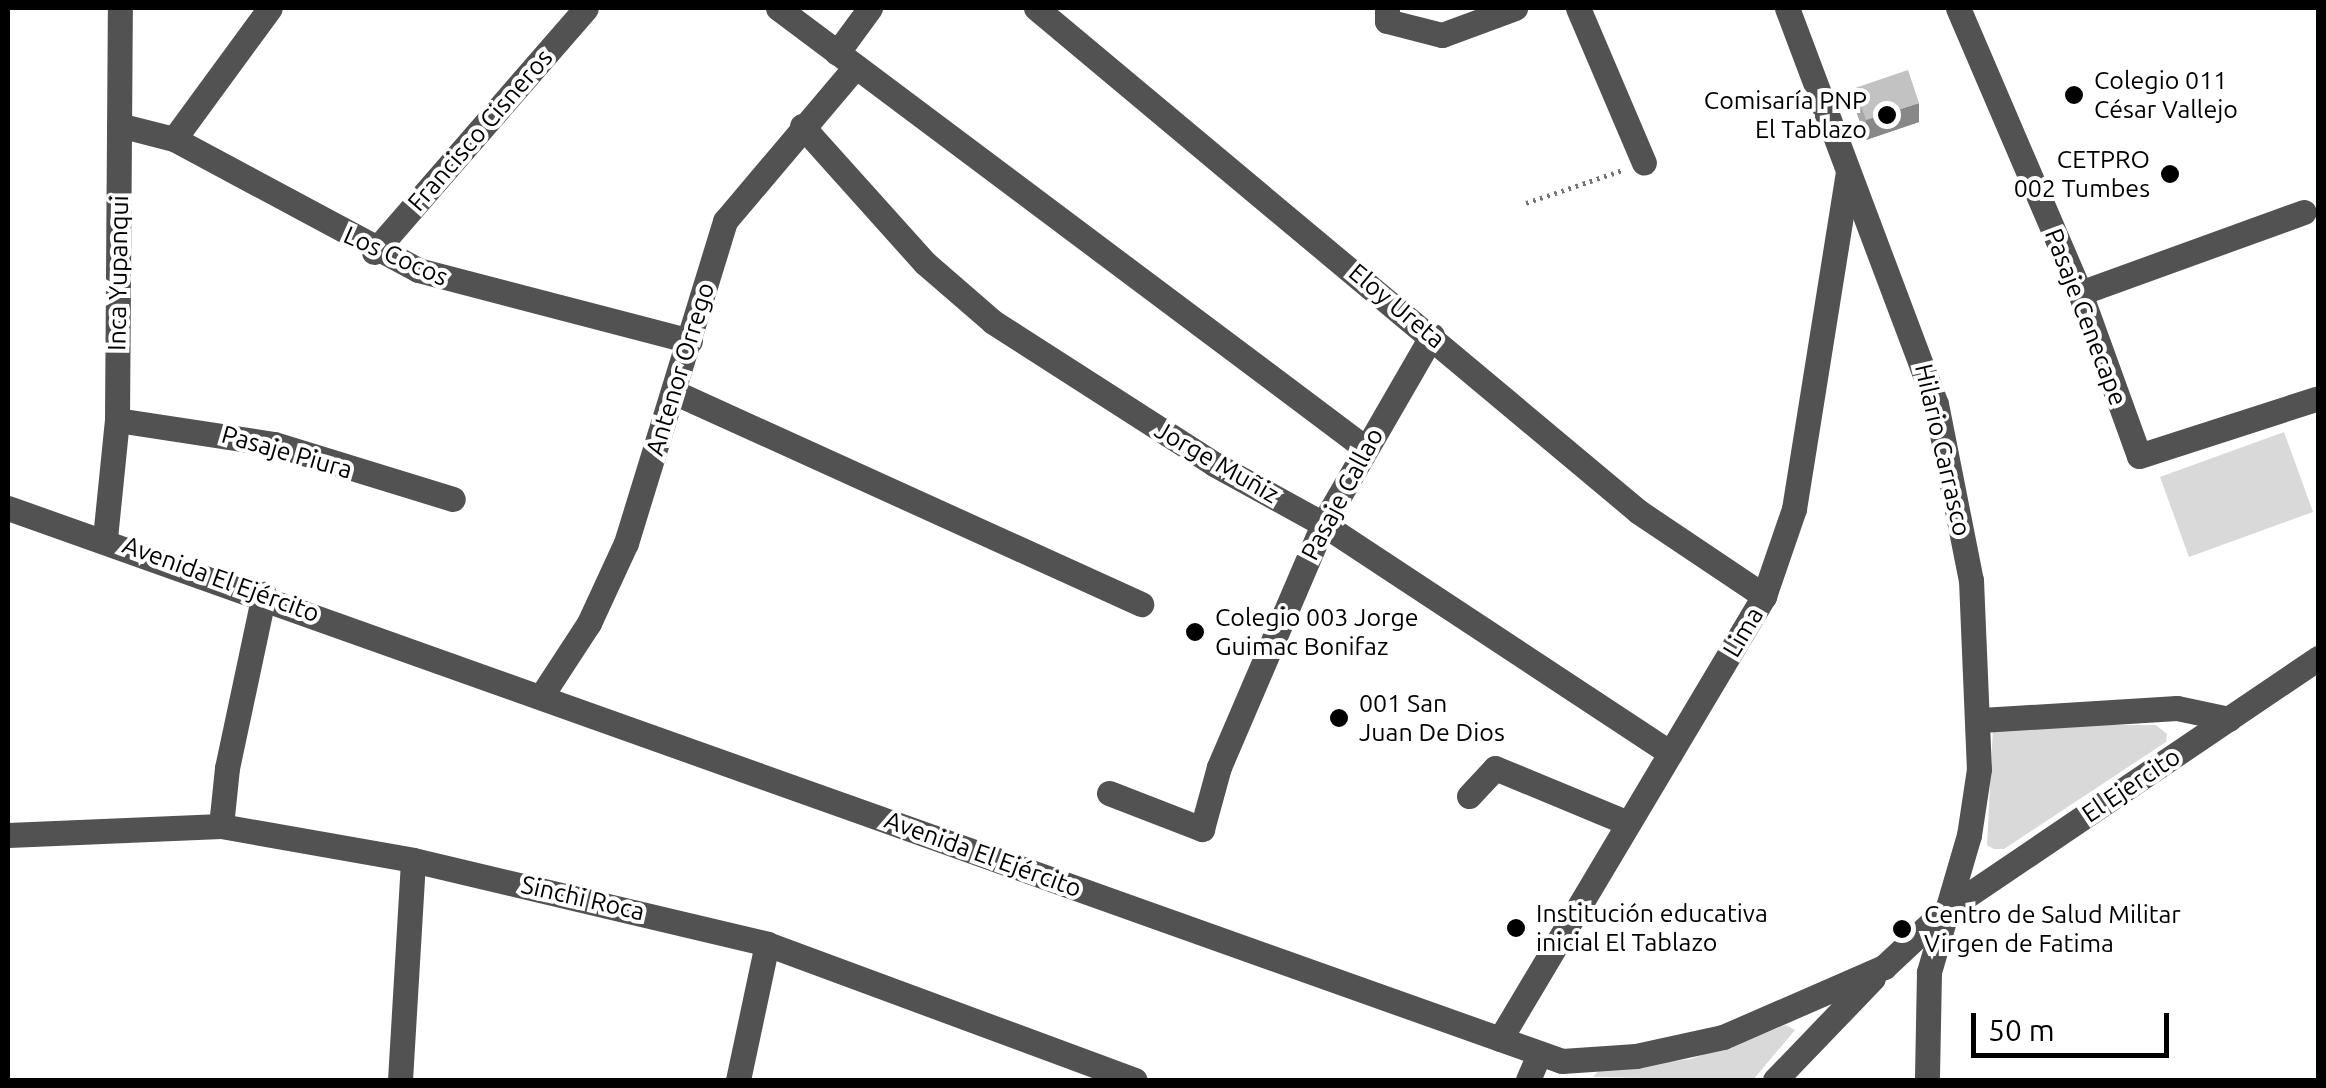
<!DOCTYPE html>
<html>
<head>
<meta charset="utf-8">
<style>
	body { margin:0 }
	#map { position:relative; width:2326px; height:1088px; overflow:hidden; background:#fff; font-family:Ubuntu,sans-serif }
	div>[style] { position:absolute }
	.green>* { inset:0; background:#d9d9d9 }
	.path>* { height:5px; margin-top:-2.5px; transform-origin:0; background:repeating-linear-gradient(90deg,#747474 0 2.5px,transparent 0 7.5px) }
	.minor>* { height:25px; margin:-12.5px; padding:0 12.5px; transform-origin:12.5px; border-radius:12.5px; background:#525252 }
	.wall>* { inset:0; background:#a7a7a7 }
	.shaded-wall>* { inset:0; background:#888 }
	.building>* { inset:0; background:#c2c2c2 }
	.dots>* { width:28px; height:28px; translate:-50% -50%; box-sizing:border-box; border:5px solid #fff; border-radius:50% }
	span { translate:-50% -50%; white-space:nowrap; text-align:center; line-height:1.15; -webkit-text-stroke:8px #fff; paint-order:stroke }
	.poi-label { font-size:25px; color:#000 }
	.left { translate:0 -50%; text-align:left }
	.right { translate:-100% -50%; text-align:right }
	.street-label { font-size:25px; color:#000 }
	.frame { position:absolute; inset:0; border:10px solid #000; pointer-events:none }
	.scale { position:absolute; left:1971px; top:1013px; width:198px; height:45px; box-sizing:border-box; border:5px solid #000; border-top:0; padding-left:12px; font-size:30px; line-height:35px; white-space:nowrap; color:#000; -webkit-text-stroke:8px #fff; paint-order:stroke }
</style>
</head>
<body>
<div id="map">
	<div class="green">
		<i style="clip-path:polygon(2284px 432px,2313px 512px,2189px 557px,2160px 477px)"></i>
		<i style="clip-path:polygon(2004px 725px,2156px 725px,2167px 734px,2166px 742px,2004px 849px,1994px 849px,1987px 845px,1993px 728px)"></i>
		<i style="clip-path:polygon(1786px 1025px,1795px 1030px,1753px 1080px,1593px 1077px,1599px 1070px,1691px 1059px)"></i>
	</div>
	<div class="path">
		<i style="left:1526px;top:203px;width:102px;rotate:-18.8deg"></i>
	</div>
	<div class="minor">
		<i style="left:778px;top:8px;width:732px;rotate:36.84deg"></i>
		<i style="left:1036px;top:8px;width:786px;rotate:39.89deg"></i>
		<i style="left:1639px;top:512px;width:151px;rotate:33.9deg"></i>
		<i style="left:1387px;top:8px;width:13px;rotate:90deg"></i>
		<i style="left:1387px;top:21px;width:57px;rotate:14.3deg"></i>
		<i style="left:1442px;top:35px;width:78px;rotate:-20.3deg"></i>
		<i style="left:1578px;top:8px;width:168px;rotate:66.9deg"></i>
		<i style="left:1787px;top:8px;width:423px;rotate:69.4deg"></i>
		<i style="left:1936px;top:404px;width:179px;rotate:78.8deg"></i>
		<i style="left:1971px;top:580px;width:189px;rotate:87.6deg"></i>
		<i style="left:1979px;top:769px;width:67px;rotate:98.6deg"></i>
		<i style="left:1969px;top:835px;width:143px;rotate:106.3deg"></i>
		<i style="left:1929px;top:972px;width:108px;rotate:91.1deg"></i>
		<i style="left:1958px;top:8px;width:310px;rotate:66.8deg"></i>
		<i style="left:2080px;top:293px;width:173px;rotate:70.1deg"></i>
		<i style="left:2139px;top:456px;width:186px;rotate:-17.9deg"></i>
		<i style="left:837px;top:53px;width:56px;rotate:-53.7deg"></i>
		<i style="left:119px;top:125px;width:57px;rotate:14.3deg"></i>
		<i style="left:174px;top:139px;width:277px;rotate:28.2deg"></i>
		<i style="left:418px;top:270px;width:281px;rotate:14.6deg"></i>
		<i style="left:802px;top:126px;width:184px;rotate:48.1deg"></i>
		<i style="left:925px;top:263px;width:90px;rotate:40.9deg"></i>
		<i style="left:993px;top:322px;width:263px;rotate:32.7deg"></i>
		<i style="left:1214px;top:464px;width:124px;rotate:28.8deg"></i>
		<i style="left:1323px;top:524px;width:416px;rotate:33.4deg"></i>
		<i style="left:174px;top:139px;width:162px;rotate:-53.8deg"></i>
		<i style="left:374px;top:252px;width:323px;rotate:-49deg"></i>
		<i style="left:2080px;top:293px;width:238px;rotate:-19.9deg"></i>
		<i style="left:676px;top:393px;width:511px;rotate:24.41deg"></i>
		<i style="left:117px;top:420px;width:159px;rotate:8.7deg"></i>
		<i style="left:274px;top:444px;width:187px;rotate:17.1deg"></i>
		<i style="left:8px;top:508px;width:1649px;rotate:19.59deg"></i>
		<i style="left:1562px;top:1061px;width:74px;rotate:-3.9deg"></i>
		<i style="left:1636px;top:1056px;width:89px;rotate:-12.3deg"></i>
		<i style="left:1723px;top:1037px;width:176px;rotate:-23.5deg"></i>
		<i style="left:1884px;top:967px;width:81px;rotate:-43deg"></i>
		<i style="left:1943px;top:912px;width:453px;rotate:-34.1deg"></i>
		<i style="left:105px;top:538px;width:119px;rotate:-84.2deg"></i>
		<i style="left:117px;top:420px;width:412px;rotate:-89.6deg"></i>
		<i style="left:542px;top:695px;width:86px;rotate:-56.9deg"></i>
		<i style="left:589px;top:623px;width:88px;rotate:-65.2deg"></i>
		<i style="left:626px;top:543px;width:337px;rotate:-72.9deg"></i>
		<i style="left:725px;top:221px;width:202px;rotate:-49.8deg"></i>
		<i style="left:1981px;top:720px;width:196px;rotate:-3.5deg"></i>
		<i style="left:2177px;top:708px;width:53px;rotate:11.9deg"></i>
		<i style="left:1109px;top:793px;width:100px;rotate:21.2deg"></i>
		<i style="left:1202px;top:829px;width:64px;rotate:-74.7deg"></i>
		<i style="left:1219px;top:767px;width:264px;rotate:-66.8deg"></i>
		<i style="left:1323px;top:524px;width:218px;rotate:-60deg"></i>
		<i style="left:1469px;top:796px;width:38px;rotate:-47deg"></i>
		<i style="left:1495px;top:768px;width:144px;rotate:22.5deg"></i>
		<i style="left:221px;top:826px;width:58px;rotate:-84.1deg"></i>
		<i style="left:227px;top:768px;width:178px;rotate:-78deg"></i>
		<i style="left:8px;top:835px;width:213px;rotate:-2.4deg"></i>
		<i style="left:221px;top:826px;width:195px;rotate:10deg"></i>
		<i style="left:413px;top:860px;width:364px;rotate:13.3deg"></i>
		<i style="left:767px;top:944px;width:392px;rotate:20.3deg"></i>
		<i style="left:1500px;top:1039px;width:516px;rotate:-59.21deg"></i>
		<i style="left:1764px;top:596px;width:92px;rotate:-71deg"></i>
		<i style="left:1794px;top:509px;width:341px;rotate:-80.9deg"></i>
		<i style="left:400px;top:1080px;width:220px;rotate:-86.6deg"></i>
		<i style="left:738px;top:1080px;width:139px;rotate:-78deg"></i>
		<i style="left:1528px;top:1080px;width:28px;rotate:-67deg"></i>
		<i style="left:1775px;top:1080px;width:141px;rotate:-46.1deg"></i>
	</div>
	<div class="wall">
		<i style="clip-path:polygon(1855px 88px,1919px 122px,1866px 140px,1855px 108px)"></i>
	</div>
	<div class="shaded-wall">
		<i style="clip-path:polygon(1919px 103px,1919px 122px,1866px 140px,1866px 120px)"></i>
	</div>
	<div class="building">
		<i style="clip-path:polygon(1908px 70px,1919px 103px,1866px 120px,1855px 88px)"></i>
	</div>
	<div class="dots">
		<i style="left:2074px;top:95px;background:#000"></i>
		<i style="left:1887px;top:115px;background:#000"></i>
		<i style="left:2170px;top:174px;background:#000"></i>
		<i style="left:1195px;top:632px;background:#000"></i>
		<i style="left:1339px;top:718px;background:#000"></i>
		<i style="left:1516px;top:928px;background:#000"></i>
		<i style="left:1902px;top:929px;background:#000"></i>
	</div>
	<div class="poi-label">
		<span class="left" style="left:2094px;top:95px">Colegio 011<br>César Vallejo</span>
		<span class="right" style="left:1867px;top:115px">Comisaría PNP<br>El Tablazo</span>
		<span class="right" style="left:2150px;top:174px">CETPRO<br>002 Tumbes</span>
		<span class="left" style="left:1215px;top:632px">Colegio 003 Jorge<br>Guimac Bonifaz</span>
		<span class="left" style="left:1359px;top:718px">001 San<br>Juan De Dios</span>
		<span class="left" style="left:1536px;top:928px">Institución educativa<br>inicial El Tablazo</span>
		<span class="left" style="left:1924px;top:929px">Centro de Salud Militar<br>Virgen de Fatima</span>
	</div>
	<div class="street-label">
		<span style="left:480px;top:130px;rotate:-49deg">Francisco Cisneros</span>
		<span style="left:396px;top:256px;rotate:24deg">Los Cocos</span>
		<span style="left:118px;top:273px;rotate:-89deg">Inca Yupanqui</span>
		<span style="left:1397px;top:306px;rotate:40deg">Eloy Ureta</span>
		<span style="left:2086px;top:317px;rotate:69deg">Pasaje Cenecape</span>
		<span style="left:680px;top:369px;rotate:-73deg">Antenor Orrego</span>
		<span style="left:1943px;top:450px;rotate:77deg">Hilario Carrasco</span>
		<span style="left:287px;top:452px;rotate:16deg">Pasaje Piura</span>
		<span style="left:1217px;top:462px;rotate:30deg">Jorge Muñiz</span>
		<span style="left:1342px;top:494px;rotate:-62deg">Pasaje Callao</span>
		<span style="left:221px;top:579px;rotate:20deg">Avenida El Ejército</span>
		<span style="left:1743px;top:632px;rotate:-59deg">Lima</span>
		<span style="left:2131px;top:785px;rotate:-34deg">El Ejercito</span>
		<span style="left:983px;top:854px;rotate:20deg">Avenida El Ejército</span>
		<span style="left:583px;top:898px;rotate:13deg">Sinchi Roca</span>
	</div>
	<div class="frame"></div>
	<div class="scale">50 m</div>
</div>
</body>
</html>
